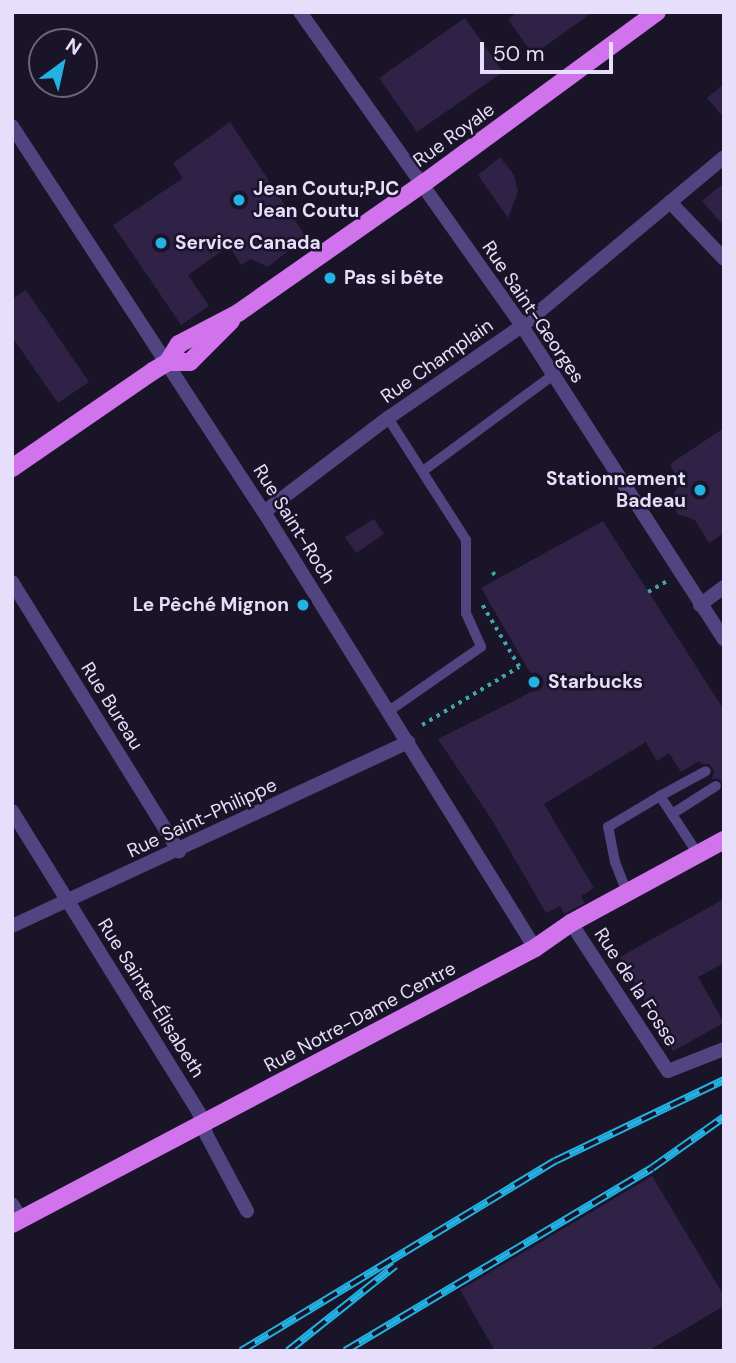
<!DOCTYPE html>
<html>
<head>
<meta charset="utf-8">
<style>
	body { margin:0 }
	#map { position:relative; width:736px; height:1363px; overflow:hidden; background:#1a1428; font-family:"DM Sans",sans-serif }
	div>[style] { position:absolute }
	.building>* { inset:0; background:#2f2246 }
	.path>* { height:3.5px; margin-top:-1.75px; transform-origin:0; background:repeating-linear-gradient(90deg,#40a3ad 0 3.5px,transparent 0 8.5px) }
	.service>* { height:10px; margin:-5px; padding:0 5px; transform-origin:5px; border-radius:5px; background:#504481 }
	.minor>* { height:14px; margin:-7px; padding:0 7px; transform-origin:7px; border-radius:7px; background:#504481 }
	.tertiary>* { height:14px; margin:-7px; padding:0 7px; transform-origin:7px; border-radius:7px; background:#504481 }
	.primary>* { height:18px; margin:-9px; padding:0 9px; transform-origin:9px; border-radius:9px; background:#d273ee }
	.rail>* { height:8px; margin-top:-4px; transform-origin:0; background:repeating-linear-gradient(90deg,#1a1428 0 16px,#22b2e3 0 32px); box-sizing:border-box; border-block:2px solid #22b2e3 }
	.dots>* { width:19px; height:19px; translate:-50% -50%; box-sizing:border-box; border:4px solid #1a1428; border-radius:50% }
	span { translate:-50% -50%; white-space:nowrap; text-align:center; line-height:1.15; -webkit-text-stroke:5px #1a1428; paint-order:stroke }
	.street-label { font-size:19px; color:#e6defb }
	.poi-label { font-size:19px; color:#e6defb; font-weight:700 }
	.left { translate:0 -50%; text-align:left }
	.right { translate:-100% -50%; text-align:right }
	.frame { position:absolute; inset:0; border:14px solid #e6defb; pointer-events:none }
	.north { position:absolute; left:28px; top:28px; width:70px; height:70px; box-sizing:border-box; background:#1a1428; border:2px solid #6c657c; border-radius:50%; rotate:33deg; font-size:19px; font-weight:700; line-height:28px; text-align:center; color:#e6defb }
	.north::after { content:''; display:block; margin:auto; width:24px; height:32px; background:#22b2e3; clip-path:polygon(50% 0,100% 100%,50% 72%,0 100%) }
	.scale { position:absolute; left:480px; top:42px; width:133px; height:32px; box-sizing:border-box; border:4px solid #e6defb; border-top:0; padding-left:9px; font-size:21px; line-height:24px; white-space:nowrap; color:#e6defb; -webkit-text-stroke:5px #1a1428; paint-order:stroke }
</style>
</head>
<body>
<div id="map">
	<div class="building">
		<i style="clip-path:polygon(517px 12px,593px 12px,533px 55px,508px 19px)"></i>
		<i style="clip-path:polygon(465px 18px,503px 72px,417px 132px,379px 78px)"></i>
		<i style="clip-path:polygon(724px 84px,724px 118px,707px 98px)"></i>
		<i style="clip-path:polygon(230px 122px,306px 237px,268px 267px,251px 259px,241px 265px,229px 246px,188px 275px,209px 306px,181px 325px,113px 225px,183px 178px,173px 163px)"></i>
		<i style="clip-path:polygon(500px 157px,514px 175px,518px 192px,508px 218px,478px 175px)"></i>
		<i style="clip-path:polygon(724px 183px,724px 226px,702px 201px)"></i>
		<i style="clip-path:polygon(26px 290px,89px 382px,58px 403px,12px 337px,12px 299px)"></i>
		<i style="clip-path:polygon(724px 428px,724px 533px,709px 543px,695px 520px,677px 514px,672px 498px,679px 483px,670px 464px)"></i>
		<i style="clip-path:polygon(374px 519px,384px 534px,356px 553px,345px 537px)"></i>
		<i style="clip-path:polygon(603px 521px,724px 710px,724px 785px,719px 779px,712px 779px,714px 771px,709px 764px,702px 764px,699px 761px,681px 772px,669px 753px,657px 761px,646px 742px,544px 804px,594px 888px,581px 896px,585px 903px,564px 914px,560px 906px,546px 913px,492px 820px,438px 739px,539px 688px,481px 588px)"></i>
		<i style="clip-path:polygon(724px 899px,724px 963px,698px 977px,724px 1023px,673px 1051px,620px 957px)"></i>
		<i style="clip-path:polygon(652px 1176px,724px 1296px,724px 1306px,648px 1351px,495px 1351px,460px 1290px)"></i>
	</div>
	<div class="path">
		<i style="left:493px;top:572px;width:8px;rotate:60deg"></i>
		<i style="left:648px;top:592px;width:22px;rotate:-30deg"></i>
		<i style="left:422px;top:725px;width:113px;rotate:-30.9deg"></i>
		<i style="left:519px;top:667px;width:72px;rotate:-120.8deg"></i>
	</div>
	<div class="service">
		<i style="left:388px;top:418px;width:145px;rotate:57.4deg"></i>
		<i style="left:466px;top:540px;width:73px;rotate:90deg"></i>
		<i style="left:466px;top:613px;width:37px;rotate:66deg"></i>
		<i style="left:481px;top:647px;width:112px;rotate:145.2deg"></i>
		<i style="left:423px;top:471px;width:162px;rotate:-36.4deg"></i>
		<i style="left:660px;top:796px;width:52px;rotate:-28.5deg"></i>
		<i style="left:672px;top:814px;width:52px;rotate:-32.5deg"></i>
		<i style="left:627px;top:893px;width:33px;rotate:-111deg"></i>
		<i style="left:615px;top:862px;width:36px;rotate:-101deg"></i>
		<i style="left:608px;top:827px;width:61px;rotate:-30.8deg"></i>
		<i style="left:660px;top:796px;width:69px;rotate:56.8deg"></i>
	</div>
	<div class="minor">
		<i style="left:670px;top:202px;width:79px;rotate:46.5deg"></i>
		<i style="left:264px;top:512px;width:156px;rotate:-37.2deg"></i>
		<i style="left:388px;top:418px;width:163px;rotate:-34.5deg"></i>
		<i style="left:522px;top:326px;width:263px;rotate:-39.9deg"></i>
		<i style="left:12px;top:582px;width:317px;rotate:58.2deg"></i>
		<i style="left:700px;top:605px;width:30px;rotate:-37deg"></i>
		<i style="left:12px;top:811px;width:355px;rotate:58.2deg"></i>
		<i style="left:199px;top:1113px;width:24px;rotate:71deg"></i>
		<i style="left:207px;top:1136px;width:85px;rotate:61.9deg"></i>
		<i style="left:571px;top:923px;width:177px;rotate:56.8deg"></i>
		<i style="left:668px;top:1071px;width:60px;rotate:-21.4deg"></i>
		<i style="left:12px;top:926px;width:437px;rotate:-24.9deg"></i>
		<i style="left:12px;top:1204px;width:17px;rotate:59deg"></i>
	</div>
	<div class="tertiary">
		<i style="left:300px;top:12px;width:385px;rotate:54.7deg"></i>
		<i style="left:522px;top:326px;width:373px;rotate:57.2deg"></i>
		<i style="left:12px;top:126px;width:461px;rotate:56.9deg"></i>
		<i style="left:264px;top:512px;width:513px;rotate:58.14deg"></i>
	</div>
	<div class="primary">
		<i style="left:168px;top:362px;width:21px;rotate:-59deg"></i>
		<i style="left:179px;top:344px;width:67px;rotate:-27.7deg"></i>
		<i style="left:238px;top:313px;width:227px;rotate:-35deg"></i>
		<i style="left:424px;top:183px;width:289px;rotate:-36.3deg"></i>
		<i style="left:12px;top:468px;width:171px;rotate:-34.5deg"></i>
		<i style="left:153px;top:371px;width:17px;rotate:-31deg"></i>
		<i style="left:168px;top:362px;width:22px"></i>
		<i style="left:190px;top:362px;width:58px;rotate:-45deg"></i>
		<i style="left:12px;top:1224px;width:591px;rotate:-27.82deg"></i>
		<i style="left:535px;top:948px;width:44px;rotate:-34.8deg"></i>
		<i style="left:571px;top:923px;width:174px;rotate:-28.5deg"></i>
	</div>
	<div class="rail">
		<i style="left:241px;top:1351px;width:367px;rotate:-31.2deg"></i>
		<i style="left:555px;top:1161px;width:187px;rotate:-25.6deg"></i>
		<i style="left:288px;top:1351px;width:137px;rotate:-38.5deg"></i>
		<i style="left:345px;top:1351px;width:357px;rotate:-30.8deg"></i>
		<i style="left:652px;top:1168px;width:88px;rotate:-35.3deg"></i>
	</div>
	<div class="dots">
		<i style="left:239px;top:200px;background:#22b2e3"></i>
		<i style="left:161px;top:243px;background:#22b2e3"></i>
		<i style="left:330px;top:278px;background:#22b2e3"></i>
		<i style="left:700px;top:490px;background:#22b2e3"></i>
		<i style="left:303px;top:605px;background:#22b2e3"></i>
		<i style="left:534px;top:682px;background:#22b2e3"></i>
	</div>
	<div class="street-label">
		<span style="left:454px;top:135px;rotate:-36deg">Rue Royale</span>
		<span style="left:533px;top:312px;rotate:56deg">Rue Saint-Georges</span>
		<span style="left:437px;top:361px;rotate:-35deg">Rue Champlain</span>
		<span style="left:294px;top:524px;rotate:58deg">Rue Saint-Roch</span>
		<span style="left:112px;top:706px;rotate:58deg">Rue Bureau</span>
		<span style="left:202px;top:818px;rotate:-25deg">Rue Saint-Philippe</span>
		<span style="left:636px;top:987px;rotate:57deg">Rue de la Fosse</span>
		<span style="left:151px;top:998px;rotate:58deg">Rue Sainte-Élisabeth</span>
		<span style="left:360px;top:1017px;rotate:-28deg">Rue Notre-Dame Centre</span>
	</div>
	<div class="poi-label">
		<span class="left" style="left:253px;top:200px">Jean Coutu;PJC<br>Jean Coutu</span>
		<span class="left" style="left:175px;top:243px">Service Canada</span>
		<span class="left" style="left:344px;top:278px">Pas si bête</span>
		<span class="right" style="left:686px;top:490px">Stationnement<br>Badeau</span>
		<span class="right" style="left:289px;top:605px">Le Pêché Mignon</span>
		<span class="left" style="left:548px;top:682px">Starbucks</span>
	</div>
	<div class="frame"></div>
	<div class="north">N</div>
	<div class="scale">50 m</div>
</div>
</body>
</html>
